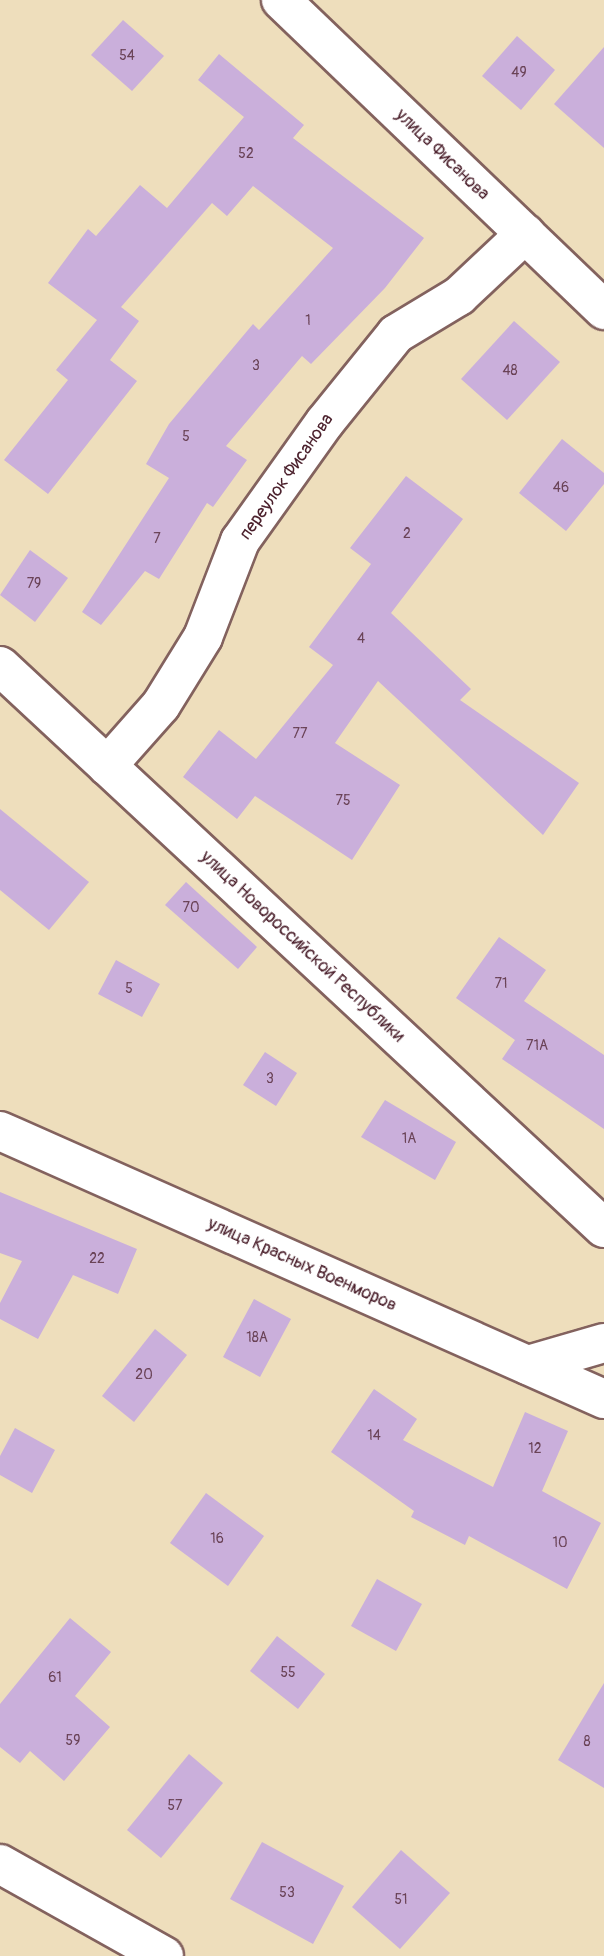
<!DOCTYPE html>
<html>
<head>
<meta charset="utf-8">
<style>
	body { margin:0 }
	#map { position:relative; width:604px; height:1956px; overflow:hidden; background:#eedebc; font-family:Pangolin,sans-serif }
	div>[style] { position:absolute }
	.building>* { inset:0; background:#caafdb }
	.roads { filter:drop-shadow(2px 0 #83625e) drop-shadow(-2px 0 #83625e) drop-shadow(0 2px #83625e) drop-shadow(0 -2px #83625e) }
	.minor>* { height:38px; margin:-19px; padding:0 19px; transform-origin:19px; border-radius:19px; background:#fff }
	span { translate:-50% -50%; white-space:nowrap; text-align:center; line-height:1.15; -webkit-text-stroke:5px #fff; paint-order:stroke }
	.number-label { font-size:14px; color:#6a4357 }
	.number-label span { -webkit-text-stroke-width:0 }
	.street-label { font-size:18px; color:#4a1f2b }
</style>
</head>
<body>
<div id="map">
	<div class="building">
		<i style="clip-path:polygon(123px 20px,164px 56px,132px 91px,91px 55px)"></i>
		<i style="clip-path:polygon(517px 36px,555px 70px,521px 110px,482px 76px)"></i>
		<i style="clip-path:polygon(604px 47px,604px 148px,554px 104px)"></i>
		<i style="clip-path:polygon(219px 54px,304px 125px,293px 138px,424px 238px,385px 288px,311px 364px,302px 356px,226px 446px,247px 460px,213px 507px,207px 503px,159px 579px,145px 571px,101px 625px,82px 612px,169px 478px,146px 464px,169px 424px,253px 324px,259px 330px,333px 248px,253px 186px,227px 216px,212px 203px,121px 307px,139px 321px,110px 360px,137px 381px,48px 494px,4px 460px,68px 380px,56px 370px,97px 320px,48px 283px,88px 229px,96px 236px,140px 185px,167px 208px,244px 117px,198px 80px)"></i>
		<i style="clip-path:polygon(514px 321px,560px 362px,507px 420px,461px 379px)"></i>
		<i style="clip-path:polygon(562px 439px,604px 473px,604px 484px,566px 531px,519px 493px)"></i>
		<i style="clip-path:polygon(406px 476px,463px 519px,391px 613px,471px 689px,460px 700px,579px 783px,543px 835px,378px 681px,335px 743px,400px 785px,352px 860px,255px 796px,237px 819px,183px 777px,219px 730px,256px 759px,333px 665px,309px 647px,371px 564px,350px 548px)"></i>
		<i style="clip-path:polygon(30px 550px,68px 578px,35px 622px,0 595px)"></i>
		<i style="clip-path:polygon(0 809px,89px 882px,49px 930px,0 890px)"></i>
		<i style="clip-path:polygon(186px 882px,257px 947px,238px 969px,165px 905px)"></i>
		<i style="clip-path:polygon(499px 937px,546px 970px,524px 1001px,604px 1055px,604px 1129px,502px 1059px,515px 1040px,456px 998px)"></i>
		<i style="clip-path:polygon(116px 960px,160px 984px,142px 1017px,98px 994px)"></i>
		<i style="clip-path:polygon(265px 1052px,297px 1073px,276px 1106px,243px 1085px)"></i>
		<i style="clip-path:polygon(385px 1100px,456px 1142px,435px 1180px,361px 1137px)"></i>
		<i style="clip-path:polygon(0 1192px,137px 1249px,118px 1294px,73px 1275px,38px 1339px,0 1319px,0 1303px,22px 1261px,0 1253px)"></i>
		<i style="clip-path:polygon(254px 1299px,291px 1319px,260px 1377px,223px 1357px)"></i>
		<i style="clip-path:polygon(155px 1329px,187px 1355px,134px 1422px,102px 1396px)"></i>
		<i style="clip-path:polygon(374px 1389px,417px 1419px,403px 1440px,493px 1487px,525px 1412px,568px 1431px,542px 1491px,601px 1523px,567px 1589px,469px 1536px,465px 1545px,411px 1517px,414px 1511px,331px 1452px)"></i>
		<i style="clip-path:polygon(15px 1428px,55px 1450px,32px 1493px,0 1475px,0 1456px)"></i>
		<i style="clip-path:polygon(206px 1493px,264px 1536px,228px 1586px,170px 1543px)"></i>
		<i style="clip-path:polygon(377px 1579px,422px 1604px,396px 1651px,351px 1626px)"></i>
		<i style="clip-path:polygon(70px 1618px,111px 1652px,75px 1696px,110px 1727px,64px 1781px,30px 1751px,20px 1763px,0 1747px,0 1704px)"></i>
		<i style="clip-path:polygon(277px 1636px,325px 1674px,298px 1709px,250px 1671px)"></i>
		<i style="clip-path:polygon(604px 1683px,604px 1788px,558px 1760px)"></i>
		<i style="clip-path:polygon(189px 1754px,223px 1783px,161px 1858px,127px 1830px)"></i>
		<i style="clip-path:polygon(262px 1842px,344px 1886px,313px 1944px,230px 1899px)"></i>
		<i style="clip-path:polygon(401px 1850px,450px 1893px,400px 1949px,352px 1907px)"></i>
	</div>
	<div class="roads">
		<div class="minor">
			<i style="left:281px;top:0;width:448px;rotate:43.8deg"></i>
			<i style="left:0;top:666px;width:825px;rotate:42.94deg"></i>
			<i style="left:107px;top:766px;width:81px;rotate:-48.5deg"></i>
			<i style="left:161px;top:705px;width:80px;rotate:-58.3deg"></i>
			<i style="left:203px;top:637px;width:103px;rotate:-68.9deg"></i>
			<i style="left:240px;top:541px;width:146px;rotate:-54.5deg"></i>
			<i style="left:325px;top:422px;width:113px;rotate:-51.1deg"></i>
			<i style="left:396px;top:334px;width:74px;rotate:-31.1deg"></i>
			<i style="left:459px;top:296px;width:91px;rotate:-43.2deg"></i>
			<i style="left:0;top:1131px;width:661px;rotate:23.93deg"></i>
			<i style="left:528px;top:1365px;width:79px;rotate:-16.1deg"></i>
			<i style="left:0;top:1864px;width:188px;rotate:29.3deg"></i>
		</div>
	</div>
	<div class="number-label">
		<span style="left:127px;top:56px">54</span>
		<span style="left:519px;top:73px">49</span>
		<span style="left:246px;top:154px">52</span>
		<span style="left:308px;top:321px">1</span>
		<span style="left:256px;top:366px">3</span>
		<span style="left:510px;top:371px">48</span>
		<span style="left:186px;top:437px">5</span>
		<span style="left:561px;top:488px">46</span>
		<span style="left:407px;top:534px">2</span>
		<span style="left:157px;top:539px">7</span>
		<span style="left:34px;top:584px">79</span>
		<span style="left:361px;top:639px">4</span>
		<span style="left:300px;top:734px">77</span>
		<span style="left:343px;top:801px">75</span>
		<span style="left:191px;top:908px">70</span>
		<span style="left:501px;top:984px">71</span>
		<span style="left:129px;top:989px">5</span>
		<span style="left:537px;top:1046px">71А</span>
		<span style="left:270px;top:1079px">3</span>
		<span style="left:409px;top:1139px">1А</span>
		<span style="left:97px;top:1259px">22</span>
		<span style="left:257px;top:1338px">18А</span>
		<span style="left:144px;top:1375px">20</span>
		<span style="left:374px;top:1436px">14</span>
		<span style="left:535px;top:1449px">12</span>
		<span style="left:217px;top:1539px">16</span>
		<span style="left:560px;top:1543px">10</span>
		<span style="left:288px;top:1673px">55</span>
		<span style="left:55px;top:1678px">61</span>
		<span style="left:73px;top:1741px">59</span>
		<span style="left:587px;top:1742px">8</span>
		<span style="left:175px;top:1806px">57</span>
		<span style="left:287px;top:1893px">53</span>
		<span style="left:401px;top:1900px">51</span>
	</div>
	<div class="street-label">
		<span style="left:442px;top:155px;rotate:44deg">улица Фисанова</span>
		<span style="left:287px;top:477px;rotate:-55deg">переулок Фисанова</span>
		<span style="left:302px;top:947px;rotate:43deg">улица Новороссийской Республики</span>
		<span style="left:302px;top:1265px;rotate:24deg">улица Красных Военморов</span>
	</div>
</div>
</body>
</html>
